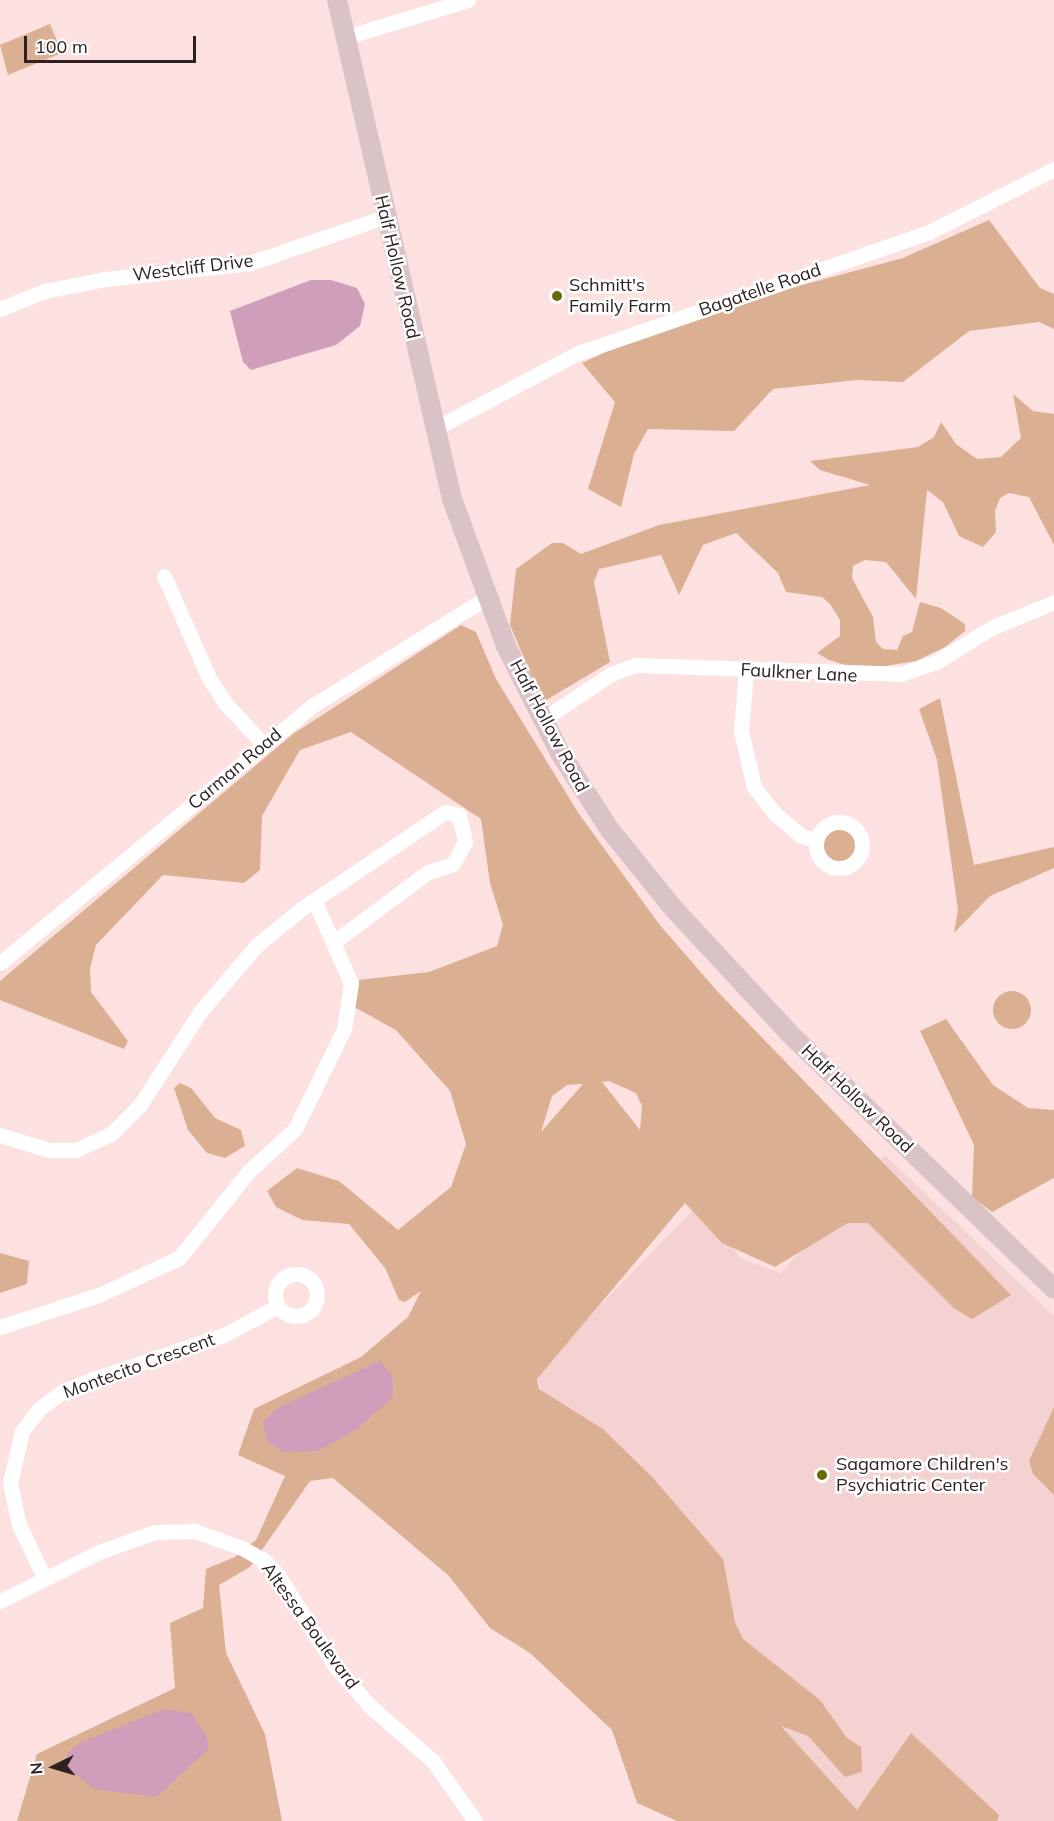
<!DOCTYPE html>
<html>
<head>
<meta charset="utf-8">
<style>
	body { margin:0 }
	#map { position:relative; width:1054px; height:1821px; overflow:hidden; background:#fde1e0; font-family:Mulish,sans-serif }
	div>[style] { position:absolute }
	.built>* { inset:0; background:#f5d2d2 }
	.green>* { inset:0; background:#dbaf92 }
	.round { border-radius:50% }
	.water>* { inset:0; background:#ce9eba }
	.minor>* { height:15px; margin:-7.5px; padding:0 7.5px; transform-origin:7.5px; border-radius:7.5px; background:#fff }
	.minor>.ring { margin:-7.5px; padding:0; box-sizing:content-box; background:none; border:15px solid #fff; border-radius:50% }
	.major>* { height:20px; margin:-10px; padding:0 10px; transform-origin:10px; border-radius:10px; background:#d9c3c7 }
	.dots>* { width:16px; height:16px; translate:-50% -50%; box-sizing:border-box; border:3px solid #fff; border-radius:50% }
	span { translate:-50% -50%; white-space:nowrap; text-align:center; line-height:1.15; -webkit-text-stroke:5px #fff; paint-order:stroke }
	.street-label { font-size:18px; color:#2d2121 }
	.poi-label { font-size:18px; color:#2d2121 }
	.left { translate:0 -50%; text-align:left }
	.north { position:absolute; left:24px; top:1737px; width:60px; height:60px; -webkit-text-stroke:4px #fff; paint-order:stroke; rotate:265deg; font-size:16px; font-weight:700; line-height:24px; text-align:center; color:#2d2121 }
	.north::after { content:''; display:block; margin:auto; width:21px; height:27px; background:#2d2121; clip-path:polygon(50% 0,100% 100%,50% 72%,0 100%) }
	.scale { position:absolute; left:24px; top:36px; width:172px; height:27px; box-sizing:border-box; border:3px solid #2d2121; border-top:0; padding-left:8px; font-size:18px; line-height:21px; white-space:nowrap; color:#2d2121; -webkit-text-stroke:4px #fff; paint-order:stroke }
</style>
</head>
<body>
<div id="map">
	<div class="built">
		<i style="clip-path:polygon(885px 1155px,1054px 1316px,1054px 1821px,867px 1821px,570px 1497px,536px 1371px,698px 1205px,742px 1259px,781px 1273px)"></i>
	</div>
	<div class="green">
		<i style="clip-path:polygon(50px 24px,62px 53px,8px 75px,0 45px)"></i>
		<i style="clip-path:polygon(989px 220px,1040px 288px,1054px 294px,1054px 329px,1039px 322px,969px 331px,903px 382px,857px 380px,773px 389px,734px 431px,648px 429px,634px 454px,621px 507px,588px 489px,615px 402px,582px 363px,679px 318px,903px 258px)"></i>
		<i style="clip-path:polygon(1013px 394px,1033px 411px,1054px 414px,1054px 545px,1029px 497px,1009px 493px,1000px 498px,995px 511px,996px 532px,983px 547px,959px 536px,943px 502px,927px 490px,916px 599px,886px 562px,865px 560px,853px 566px,852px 578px,873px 617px,876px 642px,883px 649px,897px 650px,903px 636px,912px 632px,920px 602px,941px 608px,965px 624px,965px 631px,945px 647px,916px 661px,885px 666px,852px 667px,829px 660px,817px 653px,840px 636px,840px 620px,830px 604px,822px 597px,786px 592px,778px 573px,736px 533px,703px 545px,679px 595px,661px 555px,599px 569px,594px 582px,610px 662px,543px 702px,510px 625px,516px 569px,552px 543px,563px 543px,581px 554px,659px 525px,870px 485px,820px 470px,810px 461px,918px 447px,934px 437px,941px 422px,956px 444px,977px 459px,1001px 457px,1021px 438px)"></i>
		<i style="clip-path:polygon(evenodd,461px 625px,476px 632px,496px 679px,579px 814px,659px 924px,717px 991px,1011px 1295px,972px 1319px,955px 1309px,868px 1223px,848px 1223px,775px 1267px,722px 1243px,685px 1203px,537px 1379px,539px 1389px,603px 1429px,653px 1478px,723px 1559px,735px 1622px,743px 1639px,820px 1700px,847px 1738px,861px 1747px,862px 1772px,845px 1777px,808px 1736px,781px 1726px,857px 1810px,911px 1733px,999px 1815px,997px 1821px,677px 1821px,637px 1803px,612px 1730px,530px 1653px,490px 1628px,448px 1575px,333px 1478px,310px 1481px,250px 1567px,219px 1585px,226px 1653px,265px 1734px,282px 1821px,17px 1821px,37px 1754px,175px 1688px,170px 1623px,203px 1608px,206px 1569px,235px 1557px,256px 1540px,285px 1476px,238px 1455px,254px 1409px,361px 1357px,408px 1317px,421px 1291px,405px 1302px,399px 1300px,385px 1268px,349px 1224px,302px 1220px,276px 1207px,267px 1191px,297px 1168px,339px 1181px,398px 1230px,451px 1187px,466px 1144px,450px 1091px,396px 1030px,354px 1007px,358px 980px,429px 972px,497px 946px,503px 925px,490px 883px,481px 819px,351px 732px,300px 750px,262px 816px,260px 870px,244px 883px,163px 875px,96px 945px,90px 968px,91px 992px,128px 1041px,124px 1049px,0 1000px,0 981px,293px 734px,461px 625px,609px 1081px,636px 1093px,642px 1106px,640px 1130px,602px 1082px,609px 1081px,461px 625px,582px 1084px,582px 1085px,541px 1132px,552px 1096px,567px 1085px,582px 1084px)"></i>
		<i style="clip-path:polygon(940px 698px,974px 865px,1054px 847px,1054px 868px,990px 896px,954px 933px,958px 910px,937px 760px,919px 709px)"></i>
		<i class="round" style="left:818px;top:824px;width:42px;height:42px"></i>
		<i class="round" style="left:993px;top:991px;width:38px;height:38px"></i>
		<i style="clip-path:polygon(946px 1019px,993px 1085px,1028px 1108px,1054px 1110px,1054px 1178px,992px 1212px,972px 1197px,974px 1145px,920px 1031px)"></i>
		<i style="clip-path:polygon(180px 1083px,191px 1088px,215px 1118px,241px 1130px,245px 1146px,225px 1158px,207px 1153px,188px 1130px,174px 1088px)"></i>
		<i style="clip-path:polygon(0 1253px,29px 1261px,27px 1284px,0 1293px)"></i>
		<i style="clip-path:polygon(1054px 1407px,1054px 1495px,1033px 1474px,1029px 1461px)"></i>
	</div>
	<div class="water">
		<i style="clip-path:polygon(311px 280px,331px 280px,357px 288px,365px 304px,360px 326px,336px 345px,251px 370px,243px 362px,230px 311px)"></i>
		<i style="clip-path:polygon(380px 1361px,392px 1375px,393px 1397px,357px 1429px,318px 1451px,284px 1452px,267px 1441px,263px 1422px,277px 1408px)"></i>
		<i style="clip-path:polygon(164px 1709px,191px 1713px,206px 1735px,209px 1748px,157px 1797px,94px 1789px,67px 1768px,67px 1754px,79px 1743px)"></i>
	</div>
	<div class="minor">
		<i style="left:346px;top:37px;width:127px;rotate:-16.9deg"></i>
		<i style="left:0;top:309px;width:48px;rotate:-22.2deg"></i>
		<i style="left:44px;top:291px;width:62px;rotate:-11.1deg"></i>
		<i style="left:105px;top:279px;width:146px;rotate:-6.3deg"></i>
		<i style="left:250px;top:263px;width:142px;rotate:-18.9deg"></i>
		<i style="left:434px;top:429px;width:163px;rotate:-27.8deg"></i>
		<i style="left:578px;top:353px;width:371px;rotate:-19deg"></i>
		<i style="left:929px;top:232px;width:140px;rotate:-26.7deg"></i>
		<i style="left:164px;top:576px;width:111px;rotate:66.2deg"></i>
		<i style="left:209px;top:678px;width:30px;rotate:57deg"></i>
		<i style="left:225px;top:703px;width:57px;rotate:47.1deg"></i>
		<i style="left:746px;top:671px;width:60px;rotate:94.8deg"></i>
		<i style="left:741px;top:731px;width:57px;rotate:76.9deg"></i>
		<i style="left:754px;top:787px;width:33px;rotate:52deg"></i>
		<i style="left:774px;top:813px;width:35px;rotate:40deg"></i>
		<i style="left:801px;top:836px;width:16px;rotate:15deg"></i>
		<i style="left:542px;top:720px;width:83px;rotate:-33.7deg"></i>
		<i style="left:611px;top:674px;width:27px;rotate:-20deg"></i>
		<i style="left:636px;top:665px;width:265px;rotate:1.9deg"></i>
		<i style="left:901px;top:674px;width:37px;rotate:-19deg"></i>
		<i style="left:936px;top:662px;width:65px;rotate:-31.7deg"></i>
		<i style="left:991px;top:628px;width:68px;rotate:-22.4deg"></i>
		<i class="ring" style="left:816px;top:822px;width:31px;height:31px"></i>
		<i style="left:0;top:963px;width:404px;rotate:-39.5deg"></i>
		<i style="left:312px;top:706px;width:205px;rotate:-31.8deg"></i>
		<i style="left:0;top:1135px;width:51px;rotate:17deg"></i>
		<i style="left:49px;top:1150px;width:27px"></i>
		<i style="left:76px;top:1150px;width:38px;rotate:-25deg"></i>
		<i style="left:111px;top:1134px;width:41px;rotate:-45deg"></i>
		<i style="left:140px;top:1105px;width:111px;rotate:-57.2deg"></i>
		<i style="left:200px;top:1012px;width:87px;rotate:-49.7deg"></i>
		<i style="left:256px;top:946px;width:58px;rotate:-39.4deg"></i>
		<i style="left:301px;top:909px;width:174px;rotate:-34deg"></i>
		<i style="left:445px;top:812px;width:14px;rotate:12deg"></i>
		<i style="left:459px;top:815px;width:28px;rotate:77deg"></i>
		<i style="left:465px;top:842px;width:25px;rotate:119deg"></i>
		<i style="left:453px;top:864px;width:26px;rotate:162deg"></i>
		<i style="left:428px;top:872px;width:116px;rotate:143.4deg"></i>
		<i class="ring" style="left:275px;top:1274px;width:27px;height:27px"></i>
		<i style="left:0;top:1327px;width:106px;rotate:-18.1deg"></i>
		<i style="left:101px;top:1294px;width:86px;rotate:-24.8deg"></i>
		<i style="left:179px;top:1258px;width:112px;rotate:-51.2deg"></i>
		<i style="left:249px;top:1171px;width:62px;rotate:-42.4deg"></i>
		<i style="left:295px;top:1129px;width:111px;rotate:-63.9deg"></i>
		<i style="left:344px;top:1029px;width:47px;rotate:-81.3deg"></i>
		<i style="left:351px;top:983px;width:89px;rotate:-114deg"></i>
		<i style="left:45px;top:1579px;width:60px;rotate:-115.7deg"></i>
		<i style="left:19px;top:1525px;width:43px;rotate:-102.1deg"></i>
		<i style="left:10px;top:1483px;width:53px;rotate:-77deg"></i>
		<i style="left:22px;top:1431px;width:28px;rotate:-52deg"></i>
		<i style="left:39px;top:1409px;width:26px;rotate:-37deg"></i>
		<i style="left:60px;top:1393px;width:39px;rotate:-23deg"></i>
		<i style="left:96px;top:1378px;width:135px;rotate:-18.6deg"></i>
		<i style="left:224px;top:1335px;width:61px;rotate:-28.2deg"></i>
		<i style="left:0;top:1601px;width:110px;rotate:-26.3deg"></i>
		<i style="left:99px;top:1552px;width:59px;rotate:-19.7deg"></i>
		<i style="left:155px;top:1532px;width:40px;rotate:-1.4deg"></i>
		<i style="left:195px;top:1531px;width:50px;rotate:19.9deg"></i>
		<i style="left:242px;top:1548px;width:25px;rotate:29deg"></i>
		<i style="left:264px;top:1560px;width:21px;rotate:47deg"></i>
		<i style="left:278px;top:1575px;width:107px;rotate:57.9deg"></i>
		<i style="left:335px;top:1666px;width:55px;rotate:48.7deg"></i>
		<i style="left:371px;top:1707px;width:82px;rotate:41.1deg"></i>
		<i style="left:433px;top:1761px;width:73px;rotate:55deg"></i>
	</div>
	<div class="major">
		<i style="left:337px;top:0;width:512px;rotate:77.02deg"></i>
		<i style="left:452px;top:499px;width:157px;rotate:69.8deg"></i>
		<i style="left:506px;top:646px;width:120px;rotate:63.2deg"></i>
		<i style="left:560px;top:753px;width:92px;rotate:57deg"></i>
		<i style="left:610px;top:830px;width:102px;rotate:51deg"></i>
		<i style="left:674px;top:909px;width:173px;rotate:47.1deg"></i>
		<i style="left:792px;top:1036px;width:364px;rotate:44deg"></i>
	</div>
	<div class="dots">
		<i style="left:557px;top:296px;background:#6a6906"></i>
		<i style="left:822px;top:1475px;background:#6a6906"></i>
	</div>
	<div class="street-label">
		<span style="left:397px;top:267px;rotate:77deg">Half Hollow Road</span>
		<span style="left:193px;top:268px;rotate:-7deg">Westcliff Drive</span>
		<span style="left:760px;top:290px;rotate:-19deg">Bagatelle Road</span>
		<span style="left:799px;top:673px;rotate:3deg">Faulkner Lane</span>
		<span style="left:549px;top:726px;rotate:62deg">Half Hollow Road</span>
		<span style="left:235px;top:769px;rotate:-40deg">Carman Road</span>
		<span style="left:857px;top:1099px;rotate:44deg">Half Hollow Road</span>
		<span style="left:139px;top:1366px;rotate:-20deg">Montecito Crescent</span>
		<span style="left:310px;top:1626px;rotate:54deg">Altessa Boulevard</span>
	</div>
	<div class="poi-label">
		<span class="left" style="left:569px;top:296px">Schmitt's<br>Family Farm</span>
		<span class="left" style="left:836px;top:1475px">Sagamore Children's<br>Psychiatric Center</span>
	</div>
	<div class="north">N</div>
	<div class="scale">100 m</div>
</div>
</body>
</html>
